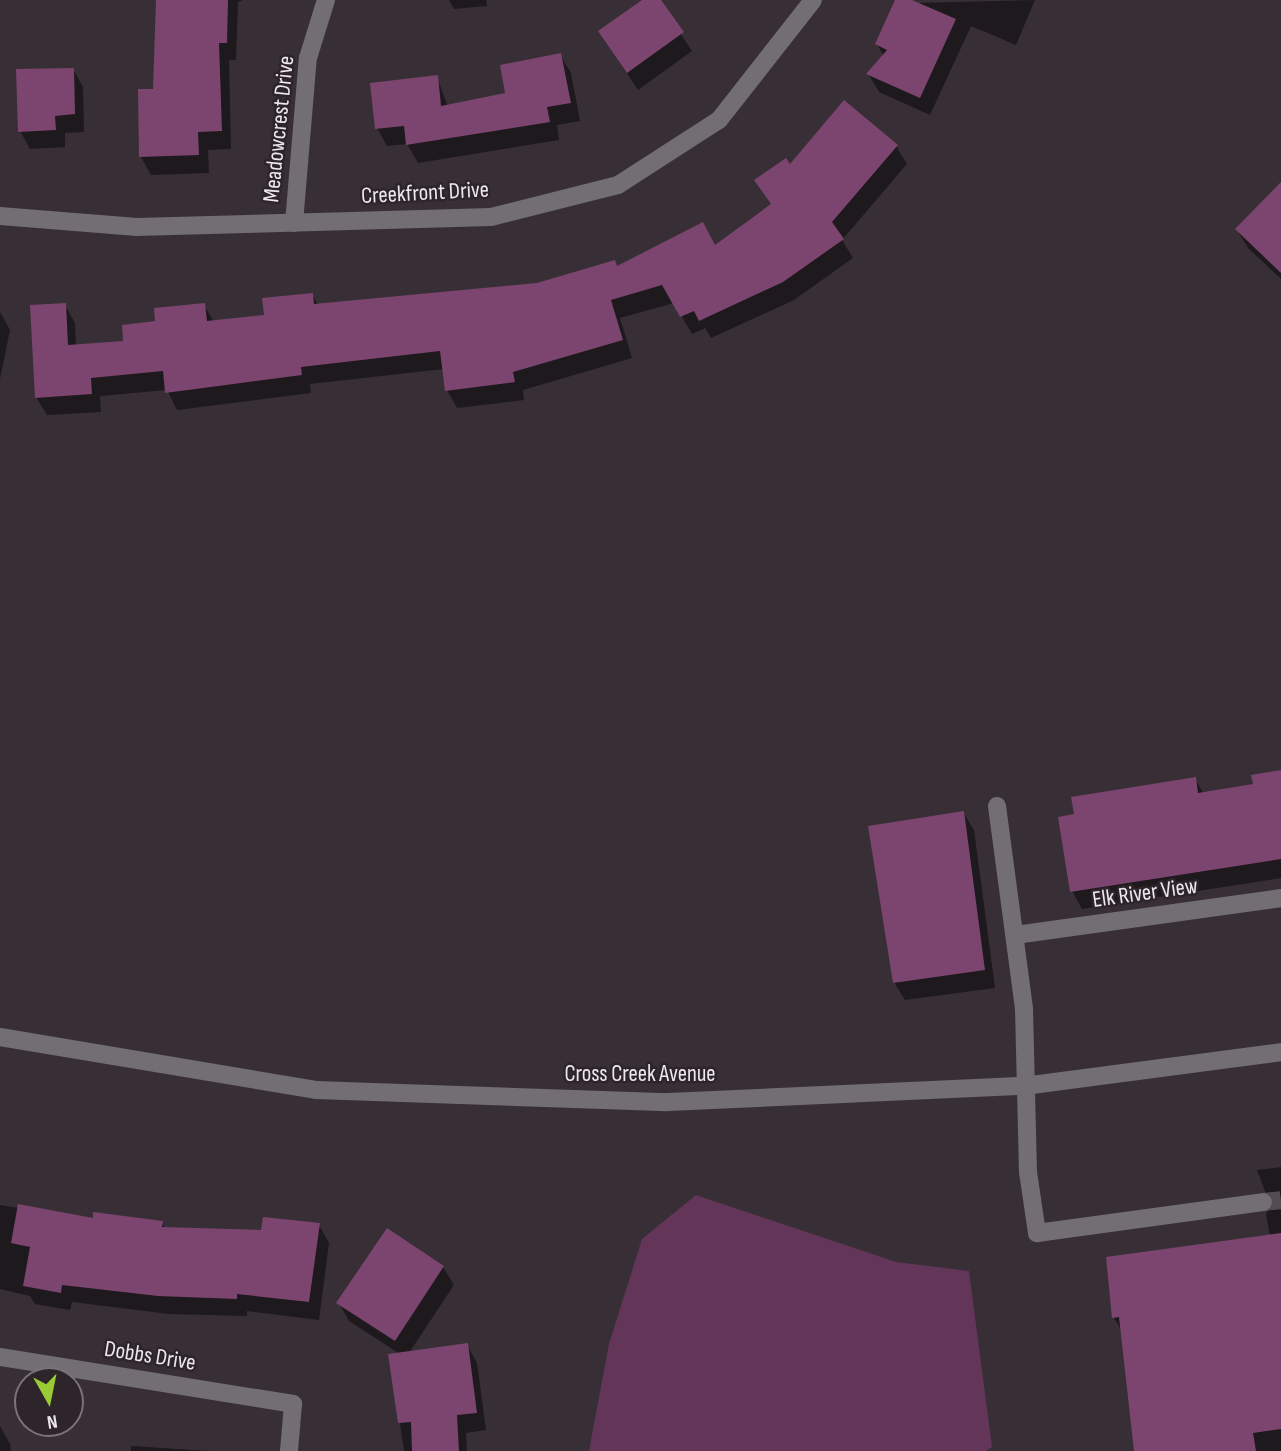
<!DOCTYPE html>
<html>
<head>
<meta charset="utf-8">
<style>
	body { margin:0 }
	#map { position:relative; width:1281px; height:1451px; overflow:hidden; background:#372f35; font-family:"Sofia Sans Condensed",sans-serif }
	div>[style] { position:absolute }
	.green>* { inset:0; background:#633659 }
	.shadow>* { inset:0; background:#0007 }
	.building>* { inset:0; background:#7c456f }
	.minor-tunnel>* { height:18px; margin-top:-9px; transform-origin:0; background:repeating-linear-gradient(90deg,#524b50 0 18px,transparent 0 27px) }
	.minor>* { height:18px; margin:-9px; padding:0 9px; transform-origin:9px; border-radius:9px; background:#726e71 }
	span { translate:-50% -50%; white-space:nowrap; text-align:center; line-height:1.15; -webkit-text-stroke:5px #2d252a; paint-order:stroke }
	.street-label { font-size:23px; color:#eee8ec }
	.north { position:absolute; left:14px; top:1367px; width:70px; height:70px; box-sizing:border-box; background:#2d252a; border:2px solid #7a7378; border-radius:50%; rotate:171deg; font-size:19px; font-weight:700; line-height:28px; text-align:center; color:#eee8ec }
	.north::after { content:''; display:block; margin:auto; width:24px; height:32px; background:#9acb34; clip-path:polygon(50% 0,100% 100%,50% 72%,0 100%) }
</style>
</head>
<body>
<div id="map">
	<div class="green">
		<i style="clip-path:polygon(696px 1195px,896px 1262px,969px 1271px,992px 1447px,986px 1451px,589px 1451px,609px 1344px,642px 1239px)"></i>
	</div>
	<div class="shadow">
		<i style="clip-path:polygon(168px 0,243px 0,238px 2px,236px 60px,229px 60px,231px 149px,208px 150px,209px 173px,151px 175px,141px 157px)"></i>
		<i style="clip-path:polygon(449px 0,486px 0,487px 6px,454px 9px)"></i>
		<i style="clip-path:polygon(645px 0,658px 0,692px 51px,638px 90px,600px 32px)"></i>
		<i style="clip-path:polygon(897px 0,915px 3px,1035px 0,1016px 45px,971px 26px,930px 115px,879px 92px,869px 75px,884px 56px,877px 44px)"></i>
		<i style="clip-path:polygon(560px 55px,571px 73px,580px 121px,557px 125px,559px 140px,418px 163px,407px 144px,387px 146px,377px 128px,437px 77px,448px 107px,507px 95px)"></i>
		<i style="clip-path:polygon(73px 69px,83px 87px,84px 132px,65px 133px,65px 147px,30px 149px,20px 131px)"></i>
		<i style="clip-path:polygon(896px 146px,907px 164px,842px 240px,853px 258px,794px 300px,711px 338px,705px 328px,692px 334px,674px 303px,620px 318px,632px 358px,523px 390px,524px 400px,457px 408px,447px 390px,444px 369px,310px 384px,311px 393px,177px 410px,167px 390px,100px 396px,101px 412px,47px 415px,36px 397px,65px 305px,75px 323px,76px 346px,125px 342px,157px 323px,204px 305px,214px 322px,266px 317px,312px 294px,318px 305px,537px 284px,715px 247px,772px 206px,756px 181px,790px 167px)"></i>
		<i style="clip-path:polygon(1281px 185px,1281px 279px,1248px 248px,1237px 230px)"></i>
		<i style="clip-path:polygon(0 312px,10px 330px,0 379px)"></i>
		<i style="clip-path:polygon(1281px 772px,1281px 878px,1082px 909px,1072px 891px,1195px 779px,1204px 794px,1255px 786px)"></i>
		<i style="clip-path:polygon(963px 812px,974px 830px,995px 988px,905px 1000px,894px 982px)"></i>
		<i style="clip-path:polygon(1281px 1167px,1281px 1451px,1136px 1451px,1123px 1333px,1114px 1318px,1270px 1236px,1266px 1214px,1271px 1207px,1257px 1170px)"></i>
		<i style="clip-path:polygon(0 1205px,94px 1220px,162px 1223px,165px 1229px,263px 1232px,319px 1225px,329px 1243px,319px 1320px,247px 1311px,247px 1316px,169px 1314px,72px 1302px,70px 1310px,35px 1304px,30px 1296px,0 1289px)"></i>
		<i style="clip-path:polygon(443px 1267px,454px 1285px,409px 1353px,467px 1345px,477px 1363px,486px 1430px,466px 1433px,467px 1451px,404px 1451px,390px 1356px,400px 1354px,349px 1321px,339px 1303px)"></i>
		<i style="clip-path:polygon(0 1426px,10px 1444px,11px 1451px,0 1451px)"></i>
		<i style="clip-path:polygon(131px 1446px,209px 1451px,131px 1451px)"></i>
	</div>
	<div class="building">
		<i style="clip-path:polygon(156px 0,228px 0,227px 43px,219px 43px,222px 131px,198px 132px,199px 155px,139px 157px,138px 89px,153px 89px)"></i>
		<i style="clip-path:polygon(642px 0,661px 0,684px 32px,627px 73px,598px 31px)"></i>
		<i style="clip-path:polygon(895px 0,912px 0,956px 19px,920px 98px,866px 74px,887px 50px,875px 44px)"></i>
		<i style="clip-path:polygon(561px 53px,571px 103px,547px 107px,550px 122px,406px 145px,404px 126px,375px 129px,370px 83px,438px 75px,441px 106px,505px 93px,500px 65px)"></i>
		<i style="clip-path:polygon(74px 68px,75px 114px,55px 116px,56px 130px,18px 132px,16px 69px)"></i>
		<i style="clip-path:polygon(844px 100px,898px 145px,832px 222px,844px 239px,783px 282px,699px 321px,694px 311px,680px 317px,662px 285px,611px 300px,623px 340px,513px 372px,515px 382px,445px 391px,440px 351px,301px 367px,302px 375px,165px 393px,163px 371px,91px 378px,92px 394px,35px 398px,30px 305px,66px 303px,68px 345px,123px 341px,122px 325px,155px 321px,154px 308px,205px 303px,207px 321px,264px 315px,262px 298px,313px 293px,314px 304px,537px 283px,615px 260px,617px 266px,703px 222px,715px 245px,771px 204px,754px 180px,786px 158px,790px 164px)"></i>
		<i style="clip-path:polygon(1281px 182px,1281px 273px,1235px 229px)"></i>
		<i style="clip-path:polygon(1281px 770px,1281px 859px,1070px 892px,1058px 817px,1074px 814px,1071px 797px,1196px 777px,1198px 793px,1253px 784px,1251px 775px)"></i>
		<i style="clip-path:polygon(964px 811px,985px 970px,893px 983px,868px 826px)"></i>
		<i style="clip-path:polygon(18px 1204px,93px 1218px,93px 1212px,163px 1221px,162px 1227px,261px 1230px,263px 1217px,320px 1223px,309px 1302px,237px 1294px,237px 1299px,158px 1296px,62px 1285px,61px 1293px,23px 1286px,30px 1247px,11px 1243px)"></i>
		<i style="clip-path:polygon(387px 1228px,444px 1266px,395px 1341px,336px 1303px)"></i>
		<i style="clip-path:polygon(1281px 1233px,1281px 1429px,1253px 1433px,1256px 1451px,1134px 1451px,1119px 1317px,1112px 1318px,1106px 1257px)"></i>
		<i style="clip-path:polygon(468px 1343px,477px 1413px,457px 1415px,459px 1451px,412px 1451px,411px 1422px,398px 1423px,388px 1354px)"></i>
	</div>
	<div class="minor-tunnel">
		<i style="left:1263px;top:1202px;width:18px;rotate:-6deg"></i>
	</div>
	<div class="minor">
		<i style="left:0;top:216px;width:137px;rotate:4.6deg"></i>
		<i style="left:137px;top:227px;width:354px;rotate:-1.6deg"></i>
		<i style="left:491px;top:217px;width:131px;rotate:-14.1deg"></i>
		<i style="left:618px;top:185px;width:120px;rotate:-32.8deg"></i>
		<i style="left:719px;top:120px;width:152px;rotate:-51.9deg"></i>
		<i style="left:294px;top:223px;width:166px;rotate:-85.2deg"></i>
		<i style="left:308px;top:58px;width:61px;rotate:-72.8deg"></i>
		<i style="left:997px;top:806px;width:205px;rotate:82.4deg"></i>
		<i style="left:1024px;top:1009px;width:163px;rotate:88.6deg"></i>
		<i style="left:1028px;top:1172px;width:62px;rotate:81.6deg"></i>
		<i style="left:1037px;top:1233px;width:228px;rotate:-7.8deg"></i>
		<i style="left:1015px;top:935px;width:269px;rotate:-7.9deg"></i>
		<i style="left:0;top:1037px;width:320px;rotate:9.5deg"></i>
		<i style="left:316px;top:1090px;width:352px;rotate:2deg"></i>
		<i style="left:668px;top:1102px;width:356px;rotate:-2.6deg"></i>
		<i style="left:1024px;top:1086px;width:259px;rotate:-7.5deg"></i>
		<i style="left:0;top:1357px;width:297px;rotate:9.1deg"></i>
		<i style="left:293px;top:1404px;width:47px;rotate:94.9deg"></i>
	</div>
	<div class="street-label">
		<span style="left:279px;top:129px;rotate:-84deg">Meadowcrest Drive</span>
		<span style="left:425px;top:193px;rotate:-3deg">Creekfront Drive</span>
		<span style="left:1145px;top:893px;rotate:-8deg">Elk River View</span>
		<span style="left:640px;top:1074px">Cross Creek Avenue</span>
		<span style="left:150px;top:1356px;rotate:9deg">Dobbs Drive</span>
	</div>
	<div class="north">N</div>
</div>
</body>
</html>
